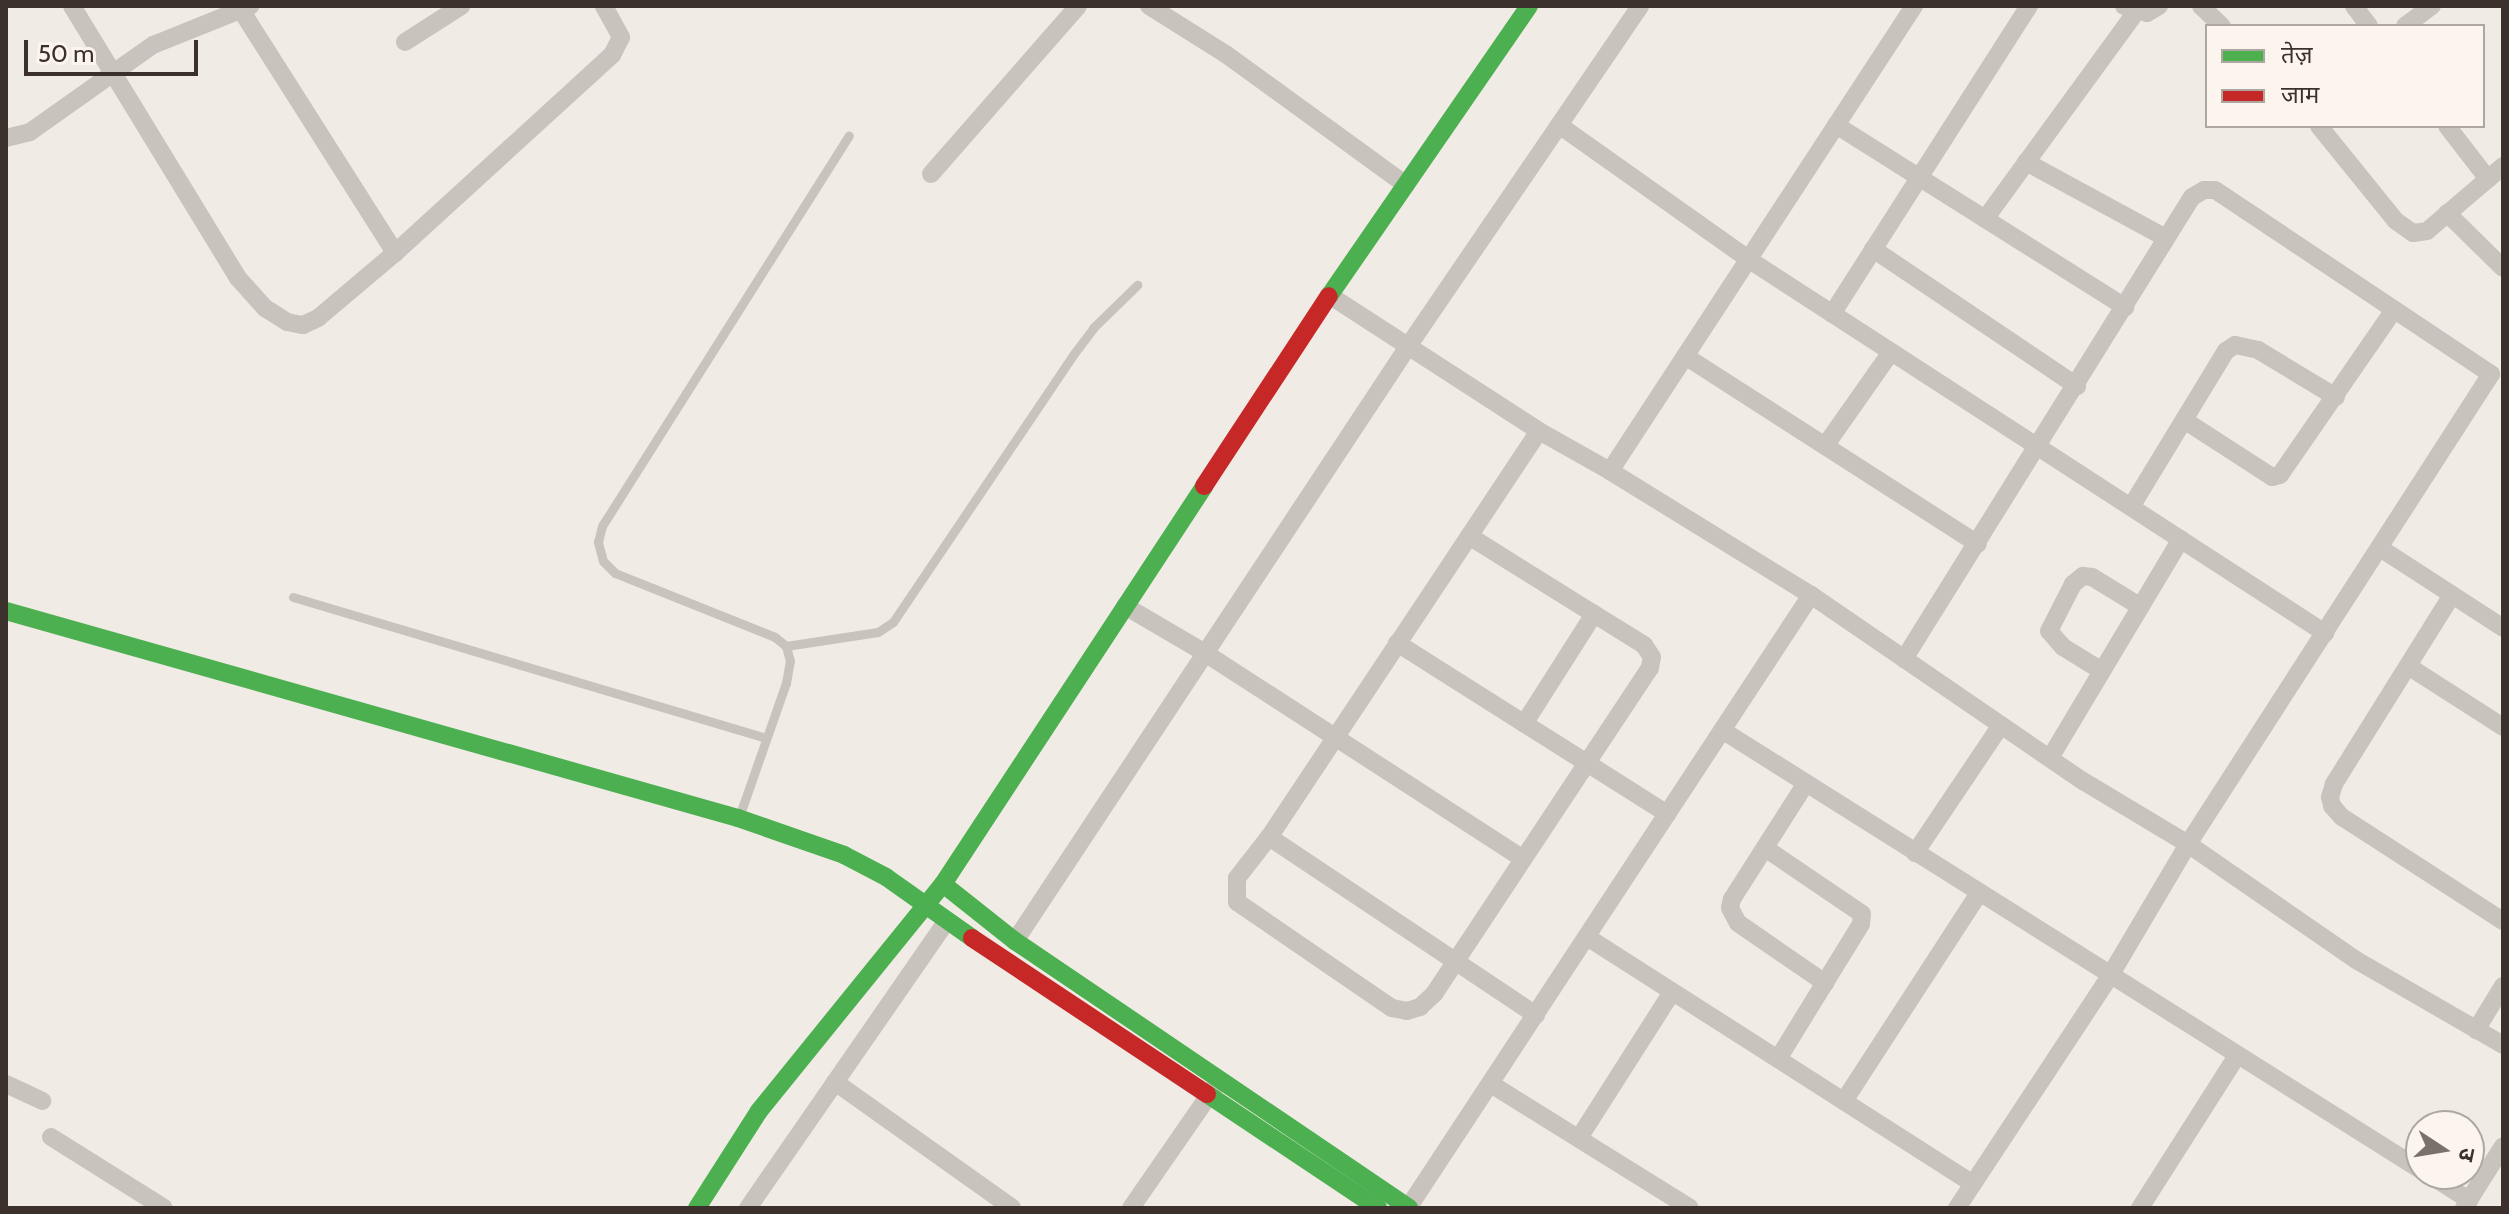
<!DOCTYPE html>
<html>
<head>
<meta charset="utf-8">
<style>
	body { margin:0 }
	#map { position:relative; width:2509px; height:1214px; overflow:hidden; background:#f0ebe5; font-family:Cabin,"Noto Sans Devanagari",sans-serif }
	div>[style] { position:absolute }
	.lane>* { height:9px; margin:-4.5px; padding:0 4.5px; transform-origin:4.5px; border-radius:4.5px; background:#c9c3be }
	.street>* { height:18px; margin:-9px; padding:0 9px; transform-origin:9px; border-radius:9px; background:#c9c3be }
	.fast>* { height:18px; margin:-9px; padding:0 9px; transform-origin:9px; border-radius:9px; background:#4caf50 }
	.jam>* { height:18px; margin:-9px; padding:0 9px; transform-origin:9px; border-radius:9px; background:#c62828 }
	span { translate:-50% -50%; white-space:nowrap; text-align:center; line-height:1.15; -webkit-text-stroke:6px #fbf5ee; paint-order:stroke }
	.frame { position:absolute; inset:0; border:8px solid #3b302b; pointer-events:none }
	.legend { position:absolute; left:2205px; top:24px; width:280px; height:104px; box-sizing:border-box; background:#fbf5ee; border:2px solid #aea6a0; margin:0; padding:10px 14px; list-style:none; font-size:24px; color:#3b302b }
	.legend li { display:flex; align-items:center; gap:16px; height:40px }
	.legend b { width:40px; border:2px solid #aea6a0 }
	.north { position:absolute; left:2405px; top:1110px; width:80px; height:80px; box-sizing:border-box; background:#fbf5ee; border:2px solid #aea6a0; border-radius:50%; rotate:102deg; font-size:22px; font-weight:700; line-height:32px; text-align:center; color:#3b302b }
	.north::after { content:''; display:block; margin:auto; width:28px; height:36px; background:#7a716c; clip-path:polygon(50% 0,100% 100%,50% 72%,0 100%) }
	.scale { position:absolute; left:24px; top:40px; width:174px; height:36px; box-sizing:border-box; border:4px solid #3b302b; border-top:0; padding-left:10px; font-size:24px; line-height:28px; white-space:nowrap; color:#3b302b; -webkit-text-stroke:6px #fbf5ee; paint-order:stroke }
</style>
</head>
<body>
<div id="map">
	<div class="lane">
		<i style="left:293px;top:597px;width:491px;rotate:16.6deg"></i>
		<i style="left:786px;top:646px;width:93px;rotate:-8.7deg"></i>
		<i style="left:878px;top:632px;width:18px;rotate:-34deg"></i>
		<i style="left:893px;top:622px;width:322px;rotate:-56deg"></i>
		<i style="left:1073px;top:355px;width:34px;rotate:-53deg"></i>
		<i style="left:1093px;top:328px;width:62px;rotate:-44.3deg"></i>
		<i style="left:739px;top:817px;width:142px;rotate:-70.7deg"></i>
		<i style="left:786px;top:683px;width:22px;rotate:-80deg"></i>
		<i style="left:790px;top:661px;width:16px;rotate:-105deg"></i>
		<i style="left:786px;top:646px;width:14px;rotate:-141deg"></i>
		<i style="left:775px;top:637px;width:172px;rotate:-158.2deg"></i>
		<i style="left:615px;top:573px;width:17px;rotate:-135deg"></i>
		<i style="left:603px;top:561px;width:20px;rotate:-105deg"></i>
		<i style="left:598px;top:542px;width:16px;rotate:-76deg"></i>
		<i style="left:602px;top:526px;width:462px;rotate:-57.7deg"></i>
	</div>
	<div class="street">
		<i style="left:72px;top:6px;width:319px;rotate:58.6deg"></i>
		<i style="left:238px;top:278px;width:40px;rotate:48deg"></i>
		<i style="left:265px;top:308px;width:26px;rotate:32deg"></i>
		<i style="left:287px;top:322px;width:16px;rotate:11deg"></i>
		<i style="left:303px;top:325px;width:17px;rotate:-25deg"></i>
		<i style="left:318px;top:318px;width:101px;rotate:-40.2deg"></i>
		<i style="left:395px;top:253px;width:294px;rotate:-42.4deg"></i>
		<i style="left:612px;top:55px;width:20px;rotate:-63deg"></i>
		<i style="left:621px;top:37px;width:35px;rotate:-119deg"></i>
		<i style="left:1149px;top:6px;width:92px;rotate:32.1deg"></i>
		<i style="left:1227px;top:55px;width:221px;rotate:36deg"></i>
		<i style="left:2124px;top:6px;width:24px;rotate:17deg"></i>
		<i style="left:2147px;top:13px;width:14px;rotate:-30deg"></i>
		<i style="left:2201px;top:6px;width:29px;rotate:44deg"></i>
		<i style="left:2354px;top:6px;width:25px;rotate:53deg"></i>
		<i style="left:241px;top:10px;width:288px;rotate:57.6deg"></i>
		<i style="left:2405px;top:26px;width:34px;rotate:-37deg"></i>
		<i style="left:405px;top:42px;width:67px;rotate:-32.7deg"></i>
		<i style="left:1559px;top:125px;width:232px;rotate:35.3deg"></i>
		<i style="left:1748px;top:259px;width:688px;rotate:32.95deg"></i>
		<i style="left:1836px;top:125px;width:342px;rotate:32.2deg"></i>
		<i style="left:2319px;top:126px;width:122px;rotate:51deg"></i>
		<i style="left:2396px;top:221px;width:21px;rotate:35deg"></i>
		<i style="left:2413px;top:233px;width:14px;rotate:-8deg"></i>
		<i style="left:2427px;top:231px;width:100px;rotate:-40.5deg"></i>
		<i style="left:2447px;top:126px;width:67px;rotate:52.3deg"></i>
		<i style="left:6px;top:138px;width:25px;rotate:-14deg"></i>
		<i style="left:30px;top:132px;width:151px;rotate:-35.3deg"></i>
		<i style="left:153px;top:45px;width:105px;rotate:-21.9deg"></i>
		<i style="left:2026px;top:162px;width:159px;rotate:28.5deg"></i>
		<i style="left:931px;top:174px;width:223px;rotate:-48.8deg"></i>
		<i style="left:2447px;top:213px;width:78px;rotate:44.5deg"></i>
		<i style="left:1985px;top:219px;width:256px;rotate:-53.9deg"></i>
		<i style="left:1873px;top:249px;width:246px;rotate:33.9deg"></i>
		<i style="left:1329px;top:295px;width:250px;rotate:32.9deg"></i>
		<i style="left:1539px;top:431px;width:81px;rotate:29.4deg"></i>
		<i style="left:1610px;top:471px;width:236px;rotate:31.7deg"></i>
		<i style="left:1811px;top:595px;width:330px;rotate:34.4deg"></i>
		<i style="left:2083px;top:781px;width:122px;rotate:31deg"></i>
		<i style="left:2188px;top:844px;width:204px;rotate:34.6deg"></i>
		<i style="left:2356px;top:960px;width:170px;rotate:30deg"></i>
		<i style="left:1832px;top:314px;width:366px;rotate:-57.4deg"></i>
		<i style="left:1685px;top:356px;width:348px;rotate:32.7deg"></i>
		<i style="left:2184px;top:420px;width:105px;rotate:32.9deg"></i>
		<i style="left:2272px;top:477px;width:8px;rotate:-14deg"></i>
		<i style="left:2280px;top:475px;width:201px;rotate:-55.4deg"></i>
		<i style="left:1539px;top:431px;width:488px;rotate:123.6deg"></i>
		<i style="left:1269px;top:837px;width:52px;rotate:128deg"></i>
		<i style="left:1237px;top:878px;width:24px;rotate:90deg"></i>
		<i style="left:1237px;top:902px;width:188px;rotate:34.4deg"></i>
		<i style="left:1392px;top:1008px;width:15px;rotate:11deg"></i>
		<i style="left:1407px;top:1011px;width:14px;rotate:-17deg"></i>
		<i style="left:1420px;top:1007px;width:19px;rotate:-43deg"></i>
		<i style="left:1434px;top:994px;width:391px;rotate:-56.5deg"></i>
		<i style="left:1650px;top:668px;width:11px;rotate:-80deg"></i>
		<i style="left:1652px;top:657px;width:14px;rotate:-124deg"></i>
		<i style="left:1644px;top:645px;width:59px;rotate:-148.2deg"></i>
		<i style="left:1825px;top:446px;width:115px;rotate:-54.9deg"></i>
		<i style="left:1610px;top:471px;width:556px;rotate:-56.82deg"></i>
		<i style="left:2131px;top:507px;width:183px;rotate:-58.7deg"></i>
		<i style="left:2226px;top:351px;width:11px;rotate:-34deg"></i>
		<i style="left:2235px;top:345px;width:24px;rotate:12deg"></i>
		<i style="left:2258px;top:350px;width:91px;rotate:31.1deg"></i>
		<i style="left:1469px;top:536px;width:147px;rotate:32deg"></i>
		<i style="left:1594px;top:614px;width:130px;rotate:122.5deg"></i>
		<i style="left:2380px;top:548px;width:147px;rotate:33deg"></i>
		<i style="left:2452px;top:595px;width:223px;rotate:122deg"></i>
		<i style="left:2334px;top:784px;width:14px;rotate:107deg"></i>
		<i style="left:2330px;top:797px;width:9px;rotate:77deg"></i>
		<i style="left:2332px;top:806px;width:15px;rotate:48deg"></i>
		<i style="left:2342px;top:817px;width:192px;rotate:32.9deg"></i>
		<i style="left:1125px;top:606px;width:93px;rotate:30.4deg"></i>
		<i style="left:1205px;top:653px;width:379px;rotate:32.9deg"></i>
		<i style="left:1397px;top:643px;width:320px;rotate:32.3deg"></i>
		<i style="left:1904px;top:659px;width:544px;rotate:-58.06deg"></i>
		<i style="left:2192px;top:197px;width:14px;rotate:-30deg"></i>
		<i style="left:2204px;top:190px;width:11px"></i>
		<i style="left:2215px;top:190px;width:332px;rotate:33.7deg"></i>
		<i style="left:2491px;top:374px;width:559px;rotate:122.81deg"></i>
		<i style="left:2188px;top:844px;width:153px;rotate:120.6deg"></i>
		<i style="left:2110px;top:976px;width:278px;rotate:123.4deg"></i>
		<i style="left:2408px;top:666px;width:113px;rotate:32.7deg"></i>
		<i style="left:2102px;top:671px;width:46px;rotate:-148.4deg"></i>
		<i style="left:2063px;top:647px;width:21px;rotate:-131deg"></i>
		<i style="left:2049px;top:631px;width:53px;rotate:-62.9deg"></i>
		<i style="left:2073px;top:584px;width:13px;rotate:-39deg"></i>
		<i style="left:2083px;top:576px;width:9px;rotate:6deg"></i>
		<i style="left:2092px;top:577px;width:57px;rotate:31.5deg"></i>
		<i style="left:1722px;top:730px;width:826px;rotate:32.19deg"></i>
		<i style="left:2050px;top:758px;width:255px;rotate:-59.1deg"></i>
		<i style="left:1806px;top:783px;width:138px;rotate:122.5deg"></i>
		<i style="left:1732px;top:899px;width:9px;rotate:103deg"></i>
		<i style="left:1730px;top:908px;width:17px;rotate:62deg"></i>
		<i style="left:1738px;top:923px;width:106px;rotate:34.6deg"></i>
		<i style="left:1269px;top:837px;width:321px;rotate:33.7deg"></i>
		<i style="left:1765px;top:848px;width:117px;rotate:34.2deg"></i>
		<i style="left:1862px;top:914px;width:10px;rotate:96deg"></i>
		<i style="left:1861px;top:924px;width:158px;rotate:121.6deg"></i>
		<i style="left:1915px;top:853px;width:154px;rotate:-56.1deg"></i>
		<i style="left:1587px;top:937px;width:458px;rotate:32.6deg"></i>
		<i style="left:1015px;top:941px;width:714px;rotate:-56.53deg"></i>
		<i style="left:1409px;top:345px;width:410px;rotate:-55.7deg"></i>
		<i style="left:2476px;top:1030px;width:52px;rotate:-58.5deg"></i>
		<i style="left:835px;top:1082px;width:217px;rotate:35.4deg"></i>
		<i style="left:6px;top:1084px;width:40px;rotate:25deg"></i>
		<i style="left:1491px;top:1084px;width:234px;rotate:31.9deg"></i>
		<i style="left:1844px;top:1101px;width:248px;rotate:-57deg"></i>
		<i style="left:51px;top:1137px;width:133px;rotate:32.1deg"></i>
		<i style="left:1579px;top:1138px;width:173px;rotate:-57.5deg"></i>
		<i style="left:2428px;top:1174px;width:49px;rotate:32.4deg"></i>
		<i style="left:748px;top:1208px;width:349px;rotate:-55.3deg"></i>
		<i style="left:1131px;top:1208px;width:146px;rotate:-55.3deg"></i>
		<i style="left:1408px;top:1208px;width:734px;rotate:-56.68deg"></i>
		<i style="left:2140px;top:1208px;width:180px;rotate:-57.5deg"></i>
		<i style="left:2464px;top:1208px;width:73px;rotate:-57.8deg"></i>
	</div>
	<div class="fast">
		<i style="left:1329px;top:296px;width:352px;rotate:-55.4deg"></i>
		<i style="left:6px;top:611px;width:761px;rotate:15.79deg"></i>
		<i style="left:738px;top:818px;width:112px;rotate:19.2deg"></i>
		<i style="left:844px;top:855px;width:47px;rotate:27.6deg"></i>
		<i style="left:886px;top:877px;width:105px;rotate:35.3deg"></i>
		<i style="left:943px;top:884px;width:92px;rotate:38.4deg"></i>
		<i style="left:1015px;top:941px;width:476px;rotate:34.1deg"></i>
		<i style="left:1207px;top:1094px;width:206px;rotate:33.7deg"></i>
		<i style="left:697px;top:1208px;width:115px;rotate:-57.4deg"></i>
		<i style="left:759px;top:1111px;width:292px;rotate:-51deg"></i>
		<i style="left:943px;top:884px;width:476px;rotate:-56.7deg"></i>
	</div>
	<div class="jam">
		<i style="left:1204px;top:486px;width:227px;rotate:-56.7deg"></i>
		<i style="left:972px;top:938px;width:282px;rotate:33.6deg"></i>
	</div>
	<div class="frame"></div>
	<ul class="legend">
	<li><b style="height:10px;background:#4caf50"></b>तेज़</li>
	<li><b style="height:10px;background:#c62828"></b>जाम</li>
	</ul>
	<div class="north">उ</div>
	<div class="scale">50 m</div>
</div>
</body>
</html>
